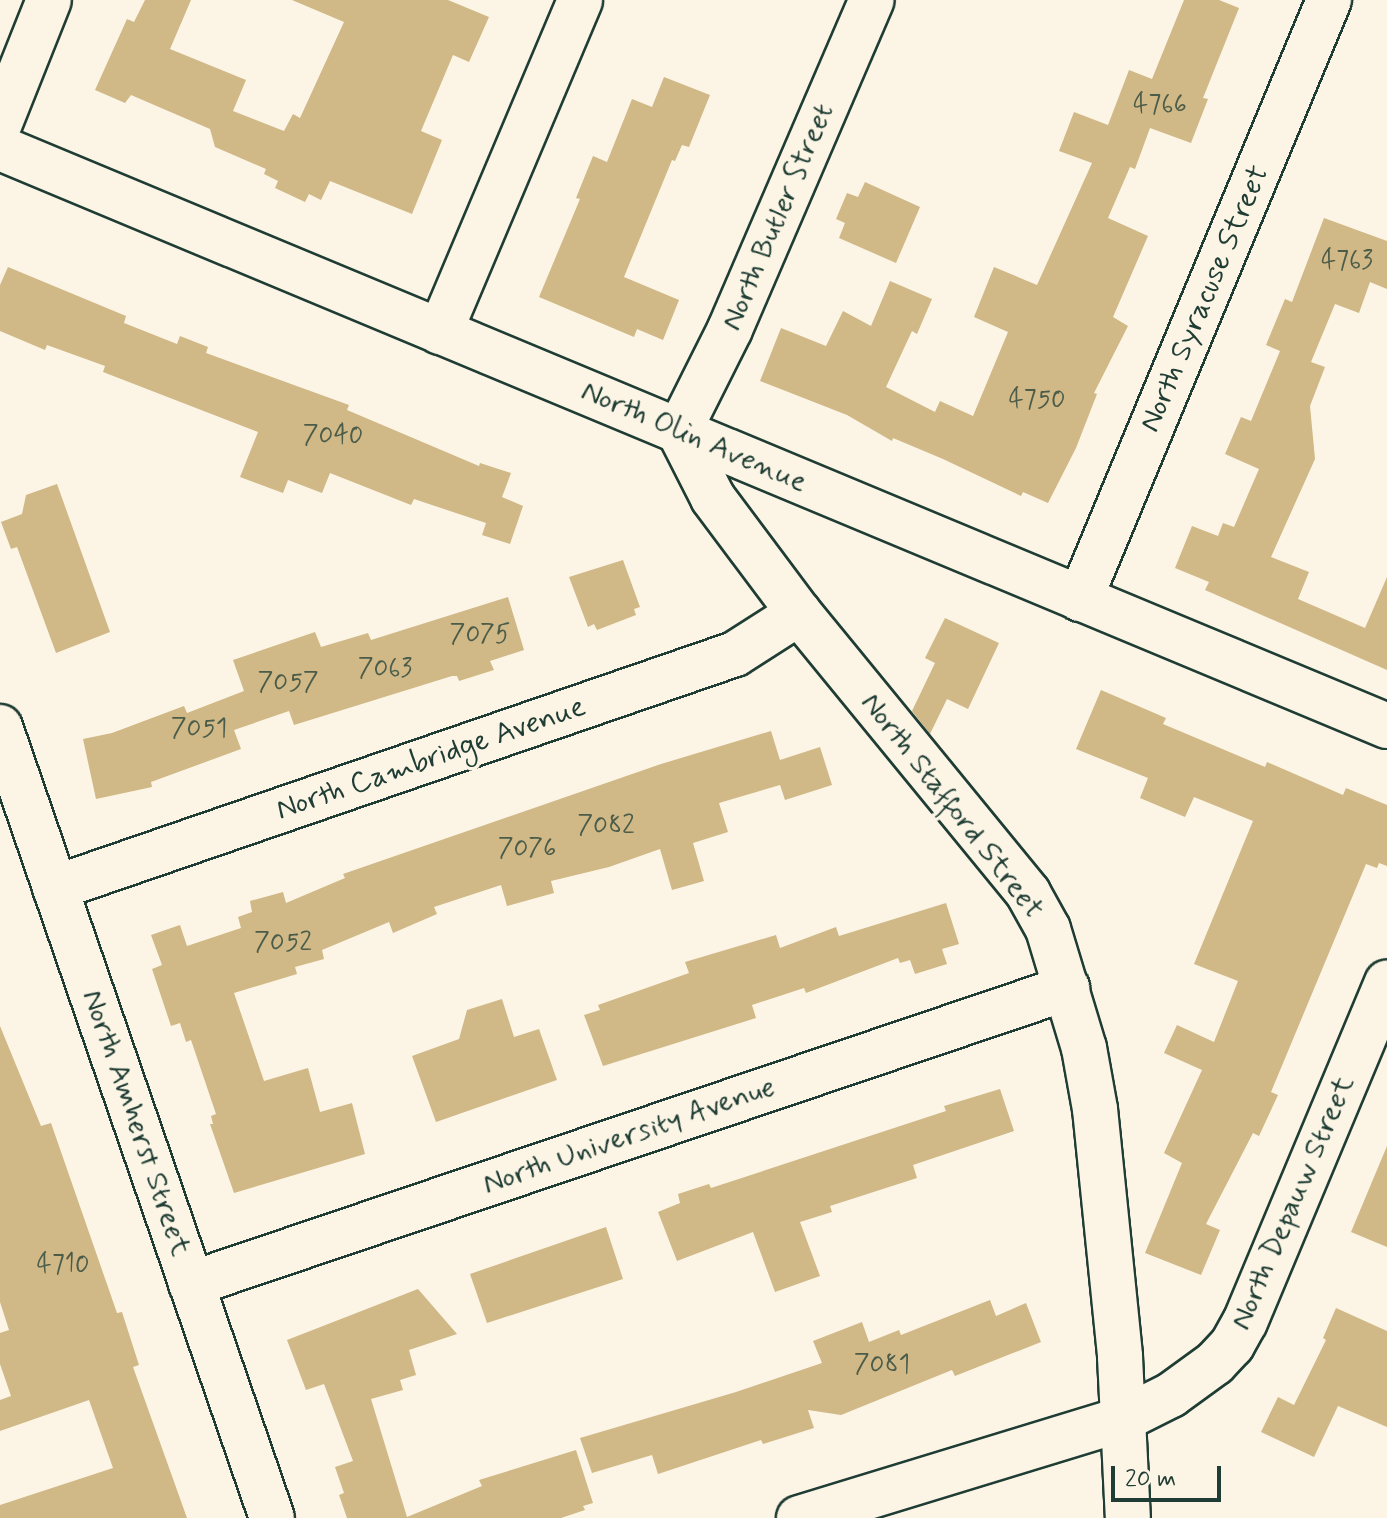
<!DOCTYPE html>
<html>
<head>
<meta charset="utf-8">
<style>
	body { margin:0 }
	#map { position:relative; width:1387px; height:1518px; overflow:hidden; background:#fcf5e5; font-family:Mynerve,sans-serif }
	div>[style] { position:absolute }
	.building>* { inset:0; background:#d0b887 }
	.roads { filter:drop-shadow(2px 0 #1f3d34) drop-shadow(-2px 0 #1f3d34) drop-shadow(0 2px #1f3d34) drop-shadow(0 -2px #1f3d34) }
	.street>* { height:44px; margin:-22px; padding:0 22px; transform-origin:22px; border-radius:22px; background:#fcf5e5 }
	span { translate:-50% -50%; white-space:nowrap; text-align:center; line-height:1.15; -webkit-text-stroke:7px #fcf5e5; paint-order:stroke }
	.number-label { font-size:26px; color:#4b5c49 }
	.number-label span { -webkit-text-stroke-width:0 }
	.street-label { font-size:30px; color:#1f3d34 }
	.scale { position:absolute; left:1111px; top:1466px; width:110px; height:36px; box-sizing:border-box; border:4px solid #1f3d34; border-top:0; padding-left:10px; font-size:24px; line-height:28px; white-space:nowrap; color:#1f3d34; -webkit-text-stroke:6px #fcf5e5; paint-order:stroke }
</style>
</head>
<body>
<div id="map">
	<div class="building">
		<i style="clip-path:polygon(145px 0,191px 0,170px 49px,246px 80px,233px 111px,284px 131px,293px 114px,300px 118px,344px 22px,292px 0,448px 0,489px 17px,469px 62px,453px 55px,421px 131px,442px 140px,412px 214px,330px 181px,321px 200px,309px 194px,305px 202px,275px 188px,278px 181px,264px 174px,266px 169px,215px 147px,210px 129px,131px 95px,125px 103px,95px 90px,127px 19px,134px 22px)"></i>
		<i style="clip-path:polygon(1184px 0,1219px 0,1239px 8px,1203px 98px,1208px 99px,1191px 143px,1150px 128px,1135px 169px,1130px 167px,1108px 218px,1148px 236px,1113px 317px,1128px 326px,1094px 393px,1097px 394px,1076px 448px,1048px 503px,1023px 492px,1021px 496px,943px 459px,893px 438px,892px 441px,847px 415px,760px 381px,781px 328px,826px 346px,843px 311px,871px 326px,890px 281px,932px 299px,917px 334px,912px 331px,886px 387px,935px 412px,940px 401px,973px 416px,1008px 332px,974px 317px,994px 267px,1037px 285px,1092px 163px,1059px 151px,1074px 112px,1108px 125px,1129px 70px,1152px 79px)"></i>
		<i style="clip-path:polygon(664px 77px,710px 95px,689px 147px,682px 145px,675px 161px,672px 160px,624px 277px,679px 300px,663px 340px,637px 329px,634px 337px,539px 297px,580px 199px,576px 198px,593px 156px,607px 162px,632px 99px,652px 107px)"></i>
		<i style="clip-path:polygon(865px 182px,920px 207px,896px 263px,839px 238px,845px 223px,836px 219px,847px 193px,858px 197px)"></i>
		<i style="clip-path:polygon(1324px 218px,1387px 241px,1387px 289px,1370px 282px,1359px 313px,1335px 304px,1311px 362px,1325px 367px,1310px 406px,1315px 459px,1271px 557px,1309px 572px,1298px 599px,1365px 628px,1387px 577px,1387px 670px,1205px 590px,1209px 582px,1175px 568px,1192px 526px,1218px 536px,1223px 523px,1234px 527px,1259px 469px,1225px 454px,1241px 417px,1251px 421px,1280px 351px,1266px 345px,1285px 299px,1292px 302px)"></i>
		<i style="clip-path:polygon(8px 267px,126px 316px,124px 323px,177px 344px,180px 336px,208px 347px,206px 353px,349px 405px,347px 410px,479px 466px,480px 463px,511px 473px,502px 497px,523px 506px,510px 544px,482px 535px,486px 523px,414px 499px,411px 505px,330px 473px,322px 493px,288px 480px,283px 493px,240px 477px,258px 432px,103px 372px,105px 366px,47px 345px,45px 350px,0 331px,0 285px)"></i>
		<i style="clip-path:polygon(57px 484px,110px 632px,56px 653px,17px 547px,11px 549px,1px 522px,22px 514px,26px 495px)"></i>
		<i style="clip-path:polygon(623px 560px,640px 607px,634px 609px,636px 615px,597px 630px,594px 624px,588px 627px,569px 577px)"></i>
		<i style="clip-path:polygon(508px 597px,524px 650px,490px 661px,494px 670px,459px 681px,457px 676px,452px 676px,294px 725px,289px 711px,234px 730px,241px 749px,151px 782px,152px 787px,96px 799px,83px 739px,112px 733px,184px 706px,187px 713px,244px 691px,233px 660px,315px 632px,321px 647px,368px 633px,371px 640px)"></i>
		<i style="clip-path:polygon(945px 618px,999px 643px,968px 709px,947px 699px,930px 734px,912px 711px,935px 663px,925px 658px)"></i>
		<i style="clip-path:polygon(1101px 690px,1166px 718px,1163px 724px,1265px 767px,1267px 762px,1343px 795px,1346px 788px,1387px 805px,1387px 866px,1379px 863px,1377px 868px,1366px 864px,1271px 1092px,1278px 1095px,1259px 1136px,1253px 1133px,1206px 1224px,1220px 1230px,1201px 1275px,1145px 1253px,1182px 1163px,1164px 1153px,1202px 1070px,1164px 1053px,1177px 1025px,1214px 1042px,1238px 981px,1194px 964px,1253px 821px,1194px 797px,1185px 817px,1140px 798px,1148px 778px,1076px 749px)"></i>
		<i style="clip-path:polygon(771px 731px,780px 760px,820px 747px,832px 785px,785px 800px,780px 785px,719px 803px,728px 832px,693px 843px,704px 881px,672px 890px,660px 849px,609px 867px,551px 881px,554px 893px,507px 906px,501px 885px,434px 907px,437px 914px,393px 933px,389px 922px,322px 950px,324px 959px,295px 967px,297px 974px,234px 993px,264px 1081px,308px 1068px,320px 1112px,352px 1103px,365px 1154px,234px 1193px,210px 1124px,213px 1124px,211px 1116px,216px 1114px,191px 1040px,186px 1042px,180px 1023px,171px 1026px,152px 969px,162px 965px,151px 935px,180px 925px,187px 946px,241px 928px,238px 917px,252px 912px,250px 901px,283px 892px,286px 903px,345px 878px,343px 874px,661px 764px)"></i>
		<i style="clip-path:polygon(946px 903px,959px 944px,942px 949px,947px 964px,915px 974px,910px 960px,900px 963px,898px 958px,806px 993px,804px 988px,752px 1005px,756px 1018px,603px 1066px,584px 1015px,600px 1010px,598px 1005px,689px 973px,685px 962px,776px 935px,780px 948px,836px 927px,839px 936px)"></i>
		<i style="clip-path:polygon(502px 999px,514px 1037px,539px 1029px,557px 1080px,436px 1122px,412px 1056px,459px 1039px,467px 1010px)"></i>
		<i style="clip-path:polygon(0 1026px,41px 1126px,51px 1123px,117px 1313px,122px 1312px,139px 1365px,133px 1367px,187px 1518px,0 1518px,0 1505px,113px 1468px,89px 1400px,0 1431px,0 1400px,11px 1396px,0 1364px,0 1333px,9px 1330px,0 1302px)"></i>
		<i style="clip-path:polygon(1000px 1089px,1014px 1131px,913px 1165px,917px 1178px,830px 1206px,832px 1212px,800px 1222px,820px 1276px,775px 1292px,753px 1232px,677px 1261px,658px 1212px,680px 1203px,678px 1194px,709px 1184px,711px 1188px,946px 1111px,944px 1106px)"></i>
		<i style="clip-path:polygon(1387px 1146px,1387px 1247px,1351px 1232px)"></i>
		<i style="clip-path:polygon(606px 1227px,623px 1279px,487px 1323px,470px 1274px)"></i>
		<i style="clip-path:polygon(418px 1289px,457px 1334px,409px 1350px,416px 1375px,400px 1380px,403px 1390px,371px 1399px,407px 1517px,482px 1486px,479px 1480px,576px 1450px,593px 1503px,583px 1506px,585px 1510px,561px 1518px,347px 1518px,339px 1495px,344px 1493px,335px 1467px,353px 1461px,324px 1384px,306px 1390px,287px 1340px)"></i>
		<i style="clip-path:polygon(990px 1300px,996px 1316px,1026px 1303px,1041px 1342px,955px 1376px,952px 1370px,841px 1415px,808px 1410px,814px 1428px,763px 1444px,761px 1440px,658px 1474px,652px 1455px,592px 1473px,580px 1438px,736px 1392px,822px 1363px,813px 1341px,862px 1322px,869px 1342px,899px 1330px,901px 1335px)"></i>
		<i style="clip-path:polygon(1336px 1308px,1387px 1331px,1387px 1427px,1338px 1406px,1314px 1457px,1261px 1432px,1278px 1397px,1294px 1405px,1326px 1340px,1323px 1338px)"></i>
	</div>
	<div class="roads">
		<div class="street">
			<i style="left:0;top:123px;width:132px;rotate:-68.3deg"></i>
			<i style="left:0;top:148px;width:1503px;rotate:22.62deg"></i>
			<i style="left:440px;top:332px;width:360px;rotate:-67.1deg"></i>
			<i style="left:679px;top:431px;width:75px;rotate:63.1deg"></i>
			<i style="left:713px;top:498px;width:144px;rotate:53.2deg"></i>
			<i style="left:799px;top:613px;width:362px;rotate:50.7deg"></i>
			<i style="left:1028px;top:893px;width:41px;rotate:60.9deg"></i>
			<i style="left:1048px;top:929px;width:124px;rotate:73.2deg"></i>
			<i style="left:1084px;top:1048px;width:62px;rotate:79.8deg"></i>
			<i style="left:1095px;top:1109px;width:249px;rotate:84.2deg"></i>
			<i style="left:1120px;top:1357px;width:161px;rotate:87.2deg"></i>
			<i style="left:679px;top:431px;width:114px;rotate:-63.4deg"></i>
			<i style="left:730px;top:329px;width:358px;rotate:-66.7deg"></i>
			<i style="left:1080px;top:599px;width:649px;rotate:-67.43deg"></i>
			<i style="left:0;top:727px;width:836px;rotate:71.02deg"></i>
			<i style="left:55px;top:888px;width:719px;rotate:-18.99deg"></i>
			<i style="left:735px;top:654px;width:76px;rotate:-32.6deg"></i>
			<i style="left:191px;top:1284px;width:925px;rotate:-18.67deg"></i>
			<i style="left:799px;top:1518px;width:339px;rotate:-17deg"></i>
			<i style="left:1123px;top:1419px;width:54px;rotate:-26.6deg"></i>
			<i style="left:1171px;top:1395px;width:54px;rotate:-36deg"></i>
			<i style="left:1215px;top:1363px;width:25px;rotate:-47deg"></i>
			<i style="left:1232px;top:1345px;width:26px;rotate:-61deg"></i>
			<i style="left:1245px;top:1322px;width:368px;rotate:-67.3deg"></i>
		</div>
	</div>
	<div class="number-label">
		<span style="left:1160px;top:106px">4766</span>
		<span style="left:1347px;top:262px">4763</span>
		<span style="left:1037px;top:401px">4750</span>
		<span style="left:333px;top:437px">7040</span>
		<span style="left:480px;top:636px">7075</span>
		<span style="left:385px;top:670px">7063</span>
		<span style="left:288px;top:684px">7057</span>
		<span style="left:199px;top:730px">7051</span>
		<span style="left:606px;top:827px">7082</span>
		<span style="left:527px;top:850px">7076</span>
		<span style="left:283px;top:944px">7052</span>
		<span style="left:63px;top:1266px">4710</span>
		<span style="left:882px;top:1366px">7081</span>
	</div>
	<div class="street-label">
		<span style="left:778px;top:217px;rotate:-67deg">North Butler Street</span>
		<span style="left:1205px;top:299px;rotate:-67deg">North Syracuse Street</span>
		<span style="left:694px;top:437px;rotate:23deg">North Olin Avenue</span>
		<span style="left:431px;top:759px;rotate:-19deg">North Cambridge Avenue</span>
		<span style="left:952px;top:806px;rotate:52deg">North Stafford Street</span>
		<span style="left:136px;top:1123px;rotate:71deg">North Amherst Street</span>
		<span style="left:629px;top:1136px;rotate:-19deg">North University Avenue</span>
		<span style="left:1293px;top:1203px;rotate:-67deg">North Depauw Street</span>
	</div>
	<div class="scale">20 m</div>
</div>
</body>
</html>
